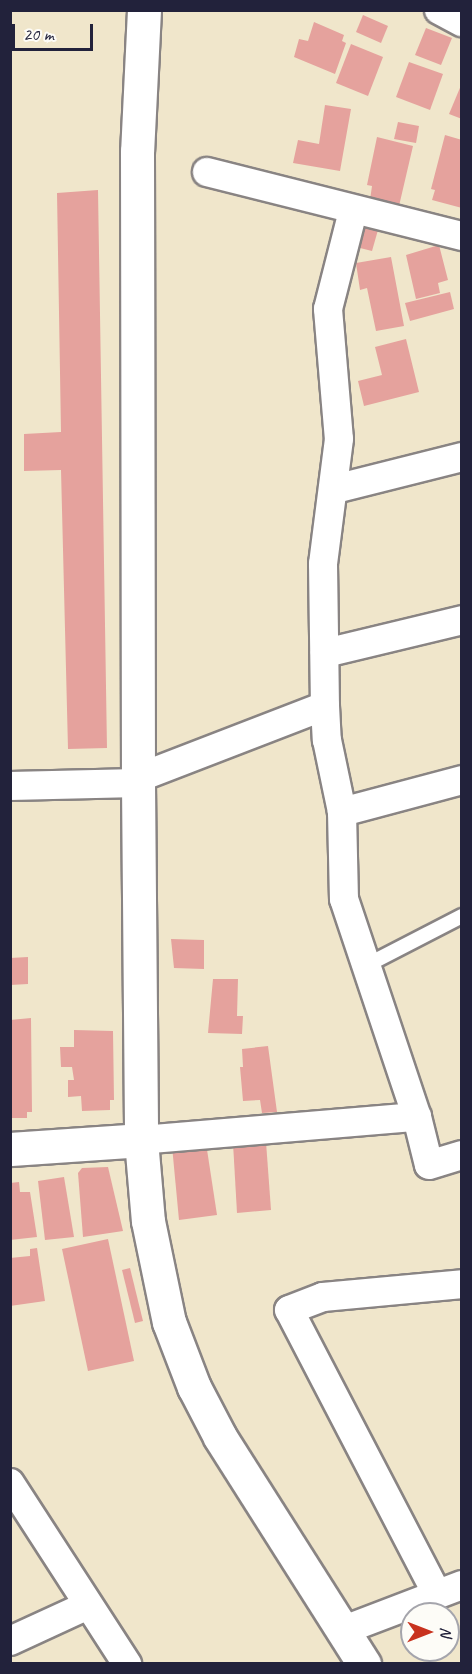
<!DOCTYPE html>
<html>
<head>
<meta charset="utf-8">
<style>
	body { margin:0 }
	#map { position:relative; width:472px; height:1674px; overflow:hidden; background:#f0e6cb; font-family:Caveat,sans-serif }
	div>[style] { position:absolute }
	.building>* { inset:0; background:#e5a29d }
	.roads { filter:drop-shadow(2px 0 #898483) drop-shadow(-2px 0 #898483) drop-shadow(0 2px #898483) drop-shadow(0 -2px #898483) }
	.lane>* { height:14px; margin:-7px; padding:0 7px; transform-origin:7px; border-radius:7px; background:#fff }
	.street>* { height:28px; margin:-14px; padding:0 14px; transform-origin:14px; border-radius:14px; background:#fff }
	.secondary>* { height:33px; margin:-16.5px; padding:0 16.5px; transform-origin:16.5px; border-radius:16.5px; background:#fff }
	span { translate:-50% -50%; white-space:nowrap; text-align:center; line-height:1.15; -webkit-text-stroke:5px #fdfcf7; paint-order:stroke }
	.frame { position:absolute; inset:0; border:12px solid #22223b; pointer-events:none }
	.north { position:absolute; left:400px; top:1602px; width:60px; height:60px; box-sizing:border-box; background:#fdfcf7; border:2px solid #a5a5ac; border-radius:50%; rotate:90deg; font-size:16px; font-weight:700; line-height:24px; text-align:center; color:#22223b }
	.north::after { content:''; display:block; margin:auto; width:21px; height:27px; background:#c8321e; clip-path:polygon(50% 0,100% 100%,50% 72%,0 100%) }
	.scale { position:absolute; left:12px; top:24px; width:81px; height:27px; box-sizing:border-box; border:3px solid #22223b; border-top:0; padding-left:8px; font-size:18px; line-height:21px; white-space:nowrap; color:#22223b; -webkit-text-stroke:4px #fdfcf7; paint-order:stroke }
</style>
</head>
<body>
<div id="map">
	<div class="building">
		<i style="clip-path:polygon(363px 15px,388px 26px,381px 43px,356px 32px)"></i>
		<i style="clip-path:polygon(314px 22px,344px 35px,342px 41px,346px 43px,335px 74px,294px 57px,299px 39px,308px 41px)"></i>
		<i style="clip-path:polygon(426px 28px,452px 38px,441px 65px,415px 55px)"></i>
		<i style="clip-path:polygon(351px 44px,383px 57px,368px 96px,336px 83px)"></i>
		<i style="clip-path:polygon(409px 62px,443px 74px,430px 110px,396px 97px)"></i>
		<i style="clip-path:polygon(462px 83px,462px 119px,449px 114px)"></i>
		<i style="clip-path:polygon(325px 105px,351px 109px,340px 171px,293px 163px,298px 140px,319px 144px)"></i>
		<i style="clip-path:polygon(398px 122px,419px 126px,416px 143px,394px 139px)"></i>
		<i style="clip-path:polygon(445px 135px,462px 140px,462px 208px,432px 200px,435px 190px,431px 189px)"></i>
		<i style="clip-path:polygon(377px 137px,413px 146px,399px 206px,370px 200px,372px 186px,367px 185px)"></i>
		<i style="clip-path:polygon(98px 190px,107px 748px,68px 749px,61px 470px,24px 471px,24px 434px,61px 432px,57px 193px)"></i>
		<i style="clip-path:polygon(365px 226px,378px 230px,372px 251px,360px 248px)"></i>
		<i style="clip-path:polygon(439px 245px,448px 280px,438px 283px,440px 293px,416px 299px,406px 255px)"></i>
		<i style="clip-path:polygon(391px 257px,404px 326px,376px 331px,367px 288px,360px 290px,356px 263px)"></i>
		<i style="clip-path:polygon(450px 292px,454px 309px,410px 321px,405px 303px)"></i>
		<i style="clip-path:polygon(406px 339px,419px 392px,364px 406px,358px 381px,382px 375px,375px 347px)"></i>
		<i style="clip-path:polygon(171px 939px,204px 940px,204px 969px,174px 968px)"></i>
		<i style="clip-path:polygon(28px 957px,28px 984px,10px 985px,10px 958px)"></i>
		<i style="clip-path:polygon(213px 979px,238px 979px,237px 1016px,243px 1016px,242px 1034px,208px 1033px)"></i>
		<i style="clip-path:polygon(31px 1018px,32px 1112px,27px 1112px,27px 1118px,10px 1118px,10px 1020px)"></i>
		<i style="clip-path:polygon(74px 1030px,113px 1031px,114px 1100px,110px 1100px,110px 1110px,82px 1111px,81px 1096px,68px 1097px,68px 1080px,74px 1080px,72px 1067px,61px 1067px,60px 1047px,74px 1047px)"></i>
		<i style="clip-path:polygon(268px 1046px,277px 1112px,262px 1113px,260px 1100px,243px 1101px,240px 1067px,243px 1067px,242px 1049px)"></i>
		<i style="clip-path:polygon(266px 1142px,271px 1210px,237px 1213px,233px 1143px)"></i>
		<i style="clip-path:polygon(206px 1143px,217px 1215px,179px 1220px,172px 1146px)"></i>
		<i style="clip-path:polygon(108px 1167px,123px 1231px,83px 1237px,78px 1173px,82px 1168px)"></i>
		<i style="clip-path:polygon(64px 1177px,74px 1237px,45px 1240px,38px 1181px)"></i>
		<i style="clip-path:polygon(19px 1182px,20px 1192px,30px 1192px,37px 1237px,10px 1240px,10px 1183px)"></i>
		<i style="clip-path:polygon(108px 1239px,134px 1361px,88px 1371px,62px 1249px)"></i>
		<i style="clip-path:polygon(37px 1248px,45px 1301px,10px 1306px,10px 1258px,30px 1256px,30px 1249px)"></i>
		<i style="clip-path:polygon(130px 1268px,143px 1321px,135px 1323px,122px 1270px)"></i>
	</div>
	<div class="roads">
		<div class="lane">
			<i style="left:367px;top:965px;width:107px;rotate:-27.3deg"></i>
		</div>
		<div class="street">
			<i style="left:439px;top:10px;width:26px;rotate:28deg"></i>
			<i style="left:207px;top:172px;width:263px;rotate:14.1deg"></i>
			<i style="left:353px;top:211px;width:101px;rotate:104.3deg"></i>
			<i style="left:328px;top:309px;width:130px;rotate:85.2deg"></i>
			<i style="left:339px;top:439px;width:126px;rotate:97.3deg"></i>
			<i style="left:323px;top:564px;width:142px;rotate:89.2deg"></i>
			<i style="left:325px;top:706px;width:34px;rotate:87deg"></i>
			<i style="left:327px;top:740px;width:74px;rotate:78.2deg"></i>
			<i style="left:342px;top:812px;width:87px;rotate:88.7deg"></i>
			<i style="left:344px;top:899px;width:230px;rotate:71.5deg"></i>
			<i style="left:417px;top:1117px;width:49px;rotate:76deg"></i>
			<i style="left:429px;top:1165px;width:34px;rotate:-17deg"></i>
			<i style="left:335px;top:489px;width:131px;rotate:-14.1deg"></i>
			<i style="left:325px;top:653px;width:141px;rotate:-13.5deg"></i>
			<i style="left:138px;top:778px;width:200px;rotate:-21.1deg"></i>
			<i style="left:10px;top:786px;width:128px;rotate:-1.3deg"></i>
			<i style="left:342px;top:812px;width:124px;rotate:-14.9deg"></i>
			<i style="left:141px;top:1140px;width:277px;rotate:-4.8deg"></i>
			<i style="left:10px;top:1483px;width:216px;rotate:57.1deg"></i>
			<i style="left:437px;top:1594px;width:320px;rotate:-117.5deg"></i>
			<i style="left:289px;top:1310px;width:36px;rotate:-21deg"></i>
			<i style="left:323px;top:1297px;width:140px;rotate:-5.3deg"></i>
			<i style="left:344px;top:1630px;width:126px;rotate:-20.9deg"></i>
			<i style="left:10px;top:1641px;width:84px;rotate:-24.7deg"></i>
		</div>
		<div class="secondary">
			<i style="left:144px;top:10px;width:141px;rotate:92.8deg"></i>
			<i style="left:137px;top:151px;width:632px;rotate:89.91deg"></i>
			<i style="left:138px;top:783px;width:357px;rotate:89.5deg"></i>
			<i style="left:141px;top:1140px;width:81px;rotate:85.1deg"></i>
			<i style="left:148px;top:1221px;width:103px;rotate:78.3deg"></i>
			<i style="left:169px;top:1322px;width:70px;rotate:69deg"></i>
			<i style="left:194px;top:1387px;width:56px;rotate:62.5deg"></i>
			<i style="left:220px;top:1437px;width:269px;rotate:57.6deg"></i>
			<i style="left:10px;top:1149px;width:131px;rotate:-3.9deg"></i>
		</div>
	</div>
	<div class="frame"></div>
	<div class="north">N</div>
	<div class="scale">20 m</div>
</div>
</body>
</html>
